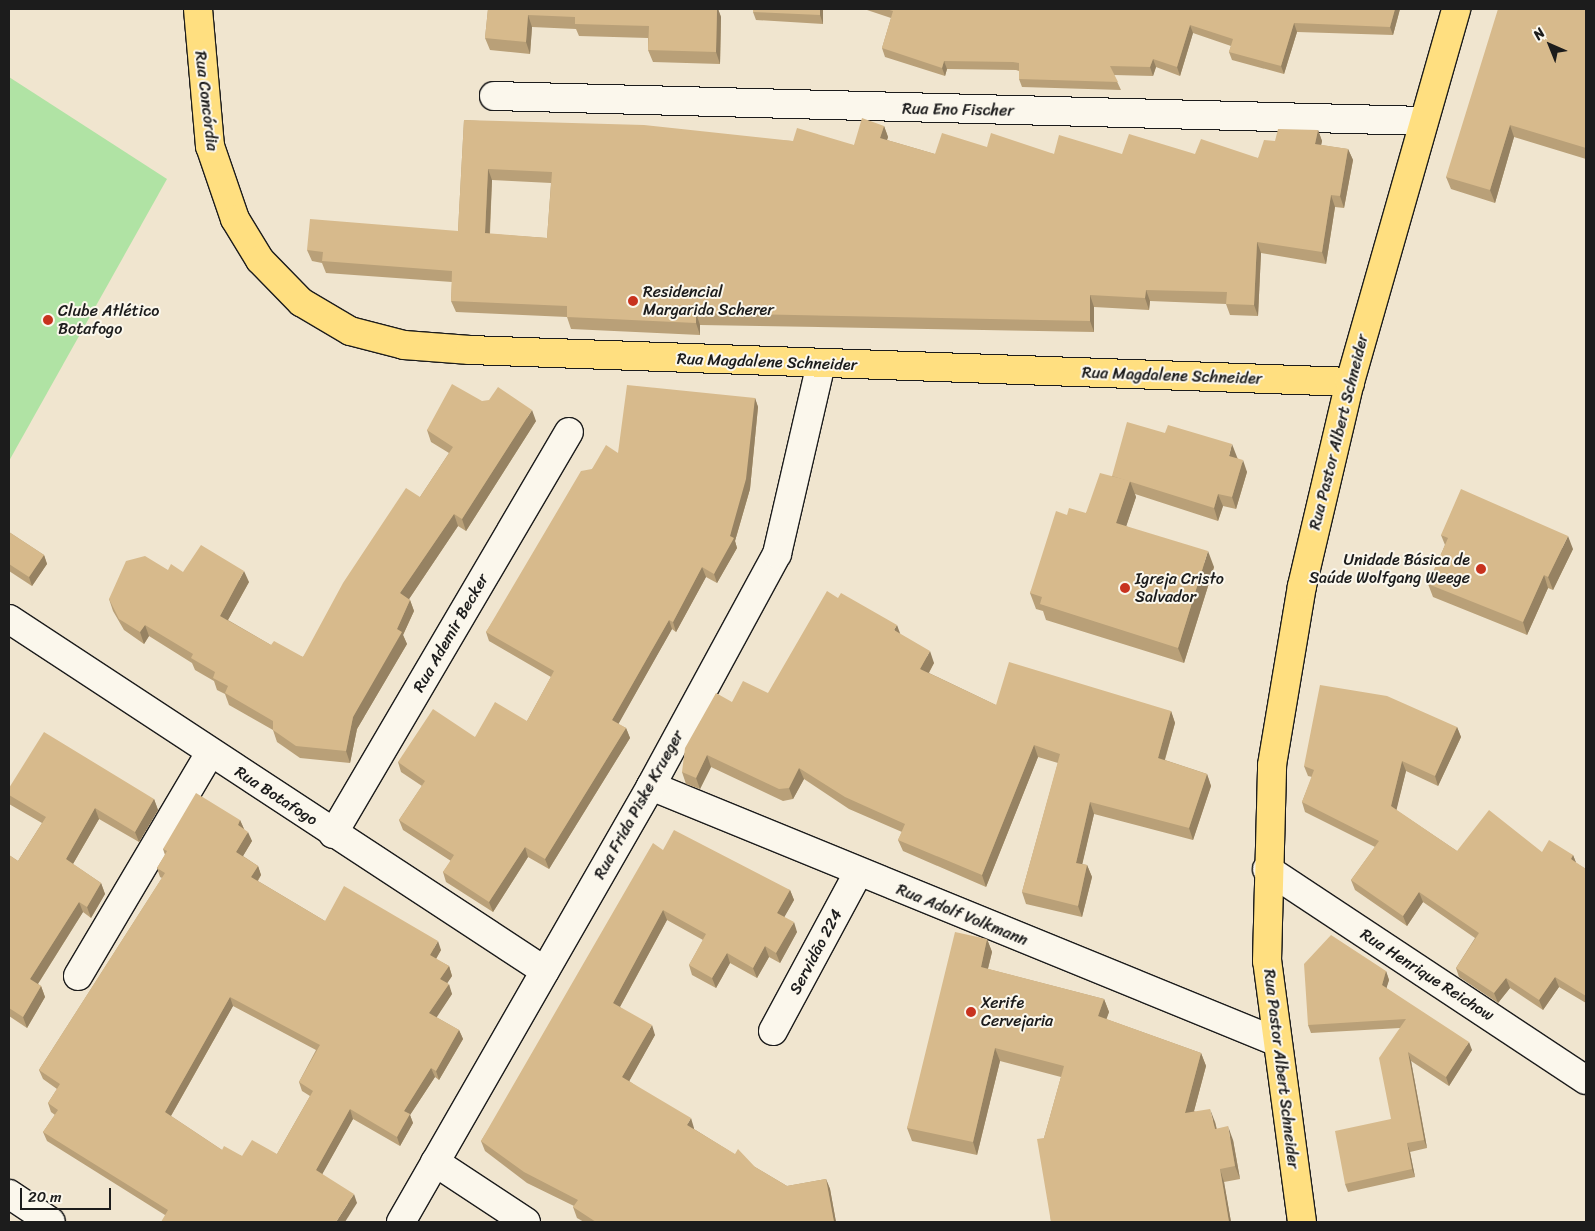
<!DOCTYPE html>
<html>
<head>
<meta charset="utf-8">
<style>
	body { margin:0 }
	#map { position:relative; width:1595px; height:1231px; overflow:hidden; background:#f0e5cf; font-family:Sriracha,sans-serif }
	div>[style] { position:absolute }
	.green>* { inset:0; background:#b0e3a4 }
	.roads { filter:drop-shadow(1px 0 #1c1c1c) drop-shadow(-1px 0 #1c1c1c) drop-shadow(0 1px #1c1c1c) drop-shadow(0 -1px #1c1c1c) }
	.minor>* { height:28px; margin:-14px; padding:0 14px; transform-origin:14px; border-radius:14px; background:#fbf7ec }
	.major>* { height:28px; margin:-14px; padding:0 14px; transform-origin:14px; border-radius:14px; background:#ffdf80 }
	.wall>* { inset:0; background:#b9a078 }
	.shaded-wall>* { inset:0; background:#968262 }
	.building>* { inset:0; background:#d7ba8c }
	.dots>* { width:14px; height:14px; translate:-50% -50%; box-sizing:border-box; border:2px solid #fbf7ec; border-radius:50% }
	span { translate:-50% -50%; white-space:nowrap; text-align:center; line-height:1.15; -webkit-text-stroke:4px #fbf7ec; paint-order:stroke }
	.street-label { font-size:16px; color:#1c1c1c }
	.poi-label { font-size:16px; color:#1c1c1c }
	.left { translate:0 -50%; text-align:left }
	.right { translate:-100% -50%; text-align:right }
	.frame { position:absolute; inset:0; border:10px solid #1c1c1c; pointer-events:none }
	.north { position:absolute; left:1525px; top:20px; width:50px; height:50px; -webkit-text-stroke:4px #fbf7ec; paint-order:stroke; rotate:316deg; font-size:14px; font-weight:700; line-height:20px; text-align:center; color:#1c1c1c }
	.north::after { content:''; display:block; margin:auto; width:18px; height:22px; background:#1c1c1c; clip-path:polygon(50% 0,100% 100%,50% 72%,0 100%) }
	.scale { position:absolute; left:20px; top:1188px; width:91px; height:22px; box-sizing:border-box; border:2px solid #1c1c1c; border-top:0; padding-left:6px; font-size:15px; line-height:18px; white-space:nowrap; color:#1c1c1c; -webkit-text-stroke:4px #fbf7ec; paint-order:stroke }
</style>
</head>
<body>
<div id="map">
	<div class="green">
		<i style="clip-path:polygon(9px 77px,167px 179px,9px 461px)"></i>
	</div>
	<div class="roads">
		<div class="minor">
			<i style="left:494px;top:96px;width:928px;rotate:1.54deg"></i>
			<i style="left:9px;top:619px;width:641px;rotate:33.29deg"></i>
			<i style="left:651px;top:786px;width:674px;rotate:22.23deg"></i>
			<i style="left:333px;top:834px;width:466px;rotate:-59.6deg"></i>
			<i style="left:1267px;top:869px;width:382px;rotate:33.5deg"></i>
			<i style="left:78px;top:976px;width:259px;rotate:-59.4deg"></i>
			<i style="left:773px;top:1031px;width:179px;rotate:-61.7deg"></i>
			<i style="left:435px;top:1162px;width:109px;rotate:33.4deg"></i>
			<i style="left:9px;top:1194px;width:50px;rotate:33.7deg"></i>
			<i style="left:401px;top:1222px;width:503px;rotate:-60.17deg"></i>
			<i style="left:651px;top:786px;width:264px;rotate:-61.5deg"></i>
			<i style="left:777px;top:554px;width:195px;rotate:-77deg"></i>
		</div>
		<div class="major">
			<i style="left:198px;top:9px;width:138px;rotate:85deg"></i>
			<i style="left:210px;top:146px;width:77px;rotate:71.1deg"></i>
			<i style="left:235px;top:219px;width:48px;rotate:58.6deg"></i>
			<i style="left:260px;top:260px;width:59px;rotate:45.7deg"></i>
			<i style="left:301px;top:302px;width:57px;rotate:30.6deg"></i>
			<i style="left:350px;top:331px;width:56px;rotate:14.5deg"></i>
			<i style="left:404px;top:345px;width:66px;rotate:4.3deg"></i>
			<i style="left:470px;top:350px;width:881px;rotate:2.08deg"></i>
			<i style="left:1302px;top:1222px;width:263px;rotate:-97.6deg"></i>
			<i style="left:1267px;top:961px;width:196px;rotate:-88.5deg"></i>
			<i style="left:1272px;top:765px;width:181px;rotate:-80.5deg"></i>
			<i style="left:1302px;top:586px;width:210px;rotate:-76.8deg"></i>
			<i style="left:1350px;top:382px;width:388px;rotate:-74.1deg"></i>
		</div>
	</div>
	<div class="wall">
		<i style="clip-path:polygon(488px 9px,718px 9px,721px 17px,720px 64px,653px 62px,648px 50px,648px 38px,579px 36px,576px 29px,532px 27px,530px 54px,490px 50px,485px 38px)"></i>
		<i style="clip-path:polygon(823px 9px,823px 24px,756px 20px,753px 12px)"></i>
		<i style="clip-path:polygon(864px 9px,1400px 9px,1393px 35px,1297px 32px,1284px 74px,1232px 60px,1229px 52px,1231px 46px,1193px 33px,1180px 76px,1156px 67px,1153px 76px,1114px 75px,1121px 90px,1022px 87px,1019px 79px,1019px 71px,1016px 70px,947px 69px,945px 76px,885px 57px,882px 48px,891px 18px)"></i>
		<i style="clip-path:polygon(1586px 9px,1586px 159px,1514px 137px,1495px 203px,1451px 189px,1446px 177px)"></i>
		<i style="clip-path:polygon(evenodd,464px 120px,854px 145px,884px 126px,888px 137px,887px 140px,935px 154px,987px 147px,1054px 154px,1195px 154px,1258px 158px,1275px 141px,1318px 130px,1322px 141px,1321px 145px,1348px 149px,1353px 160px,1344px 208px,1335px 207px,1326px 264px,1261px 253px,1258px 316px,1230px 315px,1226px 304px,1150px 301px,1149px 310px,1094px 307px,1094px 332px,700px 325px,700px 335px,571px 329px,567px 317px,456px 312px,451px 301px,452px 282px,326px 273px,322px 263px,312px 261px,307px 250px,458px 231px,464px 120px,492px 180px,551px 183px,547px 238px,490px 234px,492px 180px)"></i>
		<i style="clip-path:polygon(755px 398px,758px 407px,750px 489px,735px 541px,737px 548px,717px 583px,706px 577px,676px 632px,672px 629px,618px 724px,626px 728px,630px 738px,549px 869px,528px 857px,493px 912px,446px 882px,443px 872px,451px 861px,403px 830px,399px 820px,422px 786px,401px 772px,398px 762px,475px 737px,527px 721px,551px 677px,489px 641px,486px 632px,592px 469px,618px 453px)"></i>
		<i style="clip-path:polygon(482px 401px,536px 421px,466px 531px,458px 526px,409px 599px,410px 600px,414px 611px,403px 635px,407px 644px,357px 729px,350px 763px,300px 758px,277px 742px,273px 730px,229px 705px,225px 694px,217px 690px,214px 681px,195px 670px,192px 663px,149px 636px,144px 644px,124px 630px,113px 611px,109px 599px,168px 570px,249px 582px,228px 620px,271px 645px,303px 657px,420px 497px,449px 453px,431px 442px,427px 430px)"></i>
		<i style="clip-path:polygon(1237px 457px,1247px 472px,1236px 509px,1223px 506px,1218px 521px,1135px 494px,1136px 497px,1126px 526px,1214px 567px,1184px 663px,1046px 620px,1043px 611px,1036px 609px,1030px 593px,1067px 515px,1086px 513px,1112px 476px)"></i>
		<i style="clip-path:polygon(9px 532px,44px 555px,47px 564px,32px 586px,9px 571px)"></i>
		<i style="clip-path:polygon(1441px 535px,1573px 549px,1553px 590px,1548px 588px,1527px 635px,1433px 597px,1428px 584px,1445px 545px)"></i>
		<i style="clip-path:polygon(900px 634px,934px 663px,929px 673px,996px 705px,1171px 711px,1175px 723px,1165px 760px,1207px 774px,1211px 786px,1193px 840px,1094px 814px,1082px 864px,1087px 865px,1092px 877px,1082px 917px,1026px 904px,1022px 892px,1058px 763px,1038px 757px,986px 887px,903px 851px,898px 840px,902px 832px,849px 809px,804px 779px,793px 799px,783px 801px,711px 767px,700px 789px,686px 784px,682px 772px,732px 702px,768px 693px)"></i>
		<i style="clip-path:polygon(1457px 727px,1461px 737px,1438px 786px,1406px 771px,1396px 810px,1457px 851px,1542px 852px,1573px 855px,1576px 863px,1586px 869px,1586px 1003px,1559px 987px,1543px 1010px,1510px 988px,1498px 1003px,1459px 977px,1456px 968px,1475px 938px,1423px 902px,1407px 926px,1355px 890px,1351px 880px,1375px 847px,1305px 812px,1302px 802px,1312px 777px,1308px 776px,1304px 766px)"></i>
		<i style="clip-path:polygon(9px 788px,154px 799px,158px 810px,139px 842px,99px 819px,73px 864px,101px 883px,105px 894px,91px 918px,83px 912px,38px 984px,41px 986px,45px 997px,27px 1028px,9px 1016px,9px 855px,18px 861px,42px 823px,9px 804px)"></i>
		<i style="clip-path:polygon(evenodd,240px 820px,244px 829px,252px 841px,243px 856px,258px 866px,261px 875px,258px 881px,325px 921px,441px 950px,436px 959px,449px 966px,452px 976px,447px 983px,452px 994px,436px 1017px,459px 1030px,463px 1039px,439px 1080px,435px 1077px,410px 1115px,413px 1123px,400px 1146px,353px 1119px,322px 1174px,357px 1203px,165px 1215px,47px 1141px,43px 1132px,55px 1115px,51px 1112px,48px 1103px,57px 1089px,43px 1079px,39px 1070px,162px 878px,160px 877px,157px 868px,165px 855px,163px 849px,240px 820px,233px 1006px,316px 1050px,299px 1082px,302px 1091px,310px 1096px,277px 1154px,242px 1156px,222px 1150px,171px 1116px,233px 1006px)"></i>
		<i style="clip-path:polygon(663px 850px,790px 890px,794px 900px,784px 917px,797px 932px,780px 963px,769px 957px,757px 978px,730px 963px,716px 988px,692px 975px,689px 965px,703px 940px,667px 920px,620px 1007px,655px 1035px,629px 1081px,694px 1128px,694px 1129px,755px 1167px,787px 1186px,826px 1179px,830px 1189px,836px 1222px,584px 1222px,577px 1218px,573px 1207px,574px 1206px,527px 1183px,485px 1151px,481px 1141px)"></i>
		<i style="clip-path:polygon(987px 939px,992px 952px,988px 969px,1104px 999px,1109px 1012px,1106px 1019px,1201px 1053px,1206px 1066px,1194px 1111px,1215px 1122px,1217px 1129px,1233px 1140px,1240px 1179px,1224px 1182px,1231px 1222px,1051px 1222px,1044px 1138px,1061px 1077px,1000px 1061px,977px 1155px,912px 1141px,907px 1128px)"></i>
		<i style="clip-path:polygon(1386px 971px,1389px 980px,1386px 988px,1472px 1050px,1449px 1086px,1411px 1061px,1427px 1148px,1410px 1152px,1415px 1177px,1348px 1192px,1345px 1184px,1391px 1119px,1400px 1028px,1311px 1033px,1308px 1025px)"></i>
	</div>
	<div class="shaded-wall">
		<i style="clip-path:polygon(717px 9px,718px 9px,721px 17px,720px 64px,716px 52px)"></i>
		<i style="clip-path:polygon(820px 9px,823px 9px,823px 24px,820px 15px)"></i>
		<i style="clip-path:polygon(1395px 9px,1400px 9px,1393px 35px,1390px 27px)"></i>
		<i style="clip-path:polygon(528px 15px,532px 27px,530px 54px,526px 42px)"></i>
		<i style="clip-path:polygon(1294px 23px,1297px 32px,1284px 74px,1281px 66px)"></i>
		<i style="clip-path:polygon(1190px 25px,1193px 33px,1180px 76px,1177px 67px)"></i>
		<i style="clip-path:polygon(1153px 59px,1156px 67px,1153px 76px,1150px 67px)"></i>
		<i style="clip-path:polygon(944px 61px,947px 69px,945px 76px,942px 68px)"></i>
		<i style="clip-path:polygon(1510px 125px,1514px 137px,1495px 203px,1490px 190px)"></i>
		<i style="clip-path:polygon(884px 126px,888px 137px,884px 149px,880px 138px)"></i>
		<i style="clip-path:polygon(1318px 130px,1322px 141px,1319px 155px,1315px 144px)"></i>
		<i style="clip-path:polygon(1348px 149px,1353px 160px,1344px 208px,1340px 196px)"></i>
		<i style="clip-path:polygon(488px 169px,492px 180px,489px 245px,485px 233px)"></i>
		<i style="clip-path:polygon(1331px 195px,1335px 207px,1326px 264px,1322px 252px)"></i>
		<i style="clip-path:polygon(1257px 242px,1261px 253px,1258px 316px,1254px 305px)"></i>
		<i style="clip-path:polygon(1146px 290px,1150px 301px,1149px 310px,1145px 298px)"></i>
		<i style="clip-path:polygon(1090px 295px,1094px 307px,1094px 332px,1090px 321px)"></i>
		<i style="clip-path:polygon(696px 313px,700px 325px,700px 335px,696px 323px)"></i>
		<i style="clip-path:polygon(755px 398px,758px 407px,750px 489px,735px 541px,737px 548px,717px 583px,714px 574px,730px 536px)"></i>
		<i style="clip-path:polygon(532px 410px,536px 421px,466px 531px,462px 519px)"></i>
		<i style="clip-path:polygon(1232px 444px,1237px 457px,1234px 468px,1229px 456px)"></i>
		<i style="clip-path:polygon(1243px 460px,1247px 472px,1236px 509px,1232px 497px)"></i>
		<i style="clip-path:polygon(1130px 481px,1136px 497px,1122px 539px,1116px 523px)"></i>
		<i style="clip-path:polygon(1218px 494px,1223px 506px,1218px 521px,1214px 508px)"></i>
		<i style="clip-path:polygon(454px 514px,458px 526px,405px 605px,400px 593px)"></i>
		<i style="clip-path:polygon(1568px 536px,1573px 549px,1553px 590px,1548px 577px)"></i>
		<i style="clip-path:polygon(1208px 551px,1214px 567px,1184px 663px,1178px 648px)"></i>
		<i style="clip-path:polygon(44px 555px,47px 564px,32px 586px,29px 577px)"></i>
		<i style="clip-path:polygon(702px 567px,706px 577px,676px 632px,673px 622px)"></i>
		<i style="clip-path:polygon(244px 571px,249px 582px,224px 627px,220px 616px)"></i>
		<i style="clip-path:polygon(1544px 575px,1548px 588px,1527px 635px,1523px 622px)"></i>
		<i style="clip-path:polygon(410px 600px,414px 611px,403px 635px,407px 644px,357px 729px,350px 763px,346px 751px,353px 717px,397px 629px)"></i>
		<i style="clip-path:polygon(669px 620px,672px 629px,615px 730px,612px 720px)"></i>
		<i style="clip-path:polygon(145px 625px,149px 636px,144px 644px,140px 632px)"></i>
		<i style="clip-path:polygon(897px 625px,901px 636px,894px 630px)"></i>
		<i style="clip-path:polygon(930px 651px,934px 663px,924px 681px,920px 669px)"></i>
		<i style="clip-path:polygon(1171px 711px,1175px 723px,1162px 769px,1158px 758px)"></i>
		<i style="clip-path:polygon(1457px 727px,1461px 737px,1438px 786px,1435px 776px)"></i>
		<i style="clip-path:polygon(626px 728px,630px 738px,549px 869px,545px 859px)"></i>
		<i style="clip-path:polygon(1034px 745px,1038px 757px,986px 887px,982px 875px)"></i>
		<i style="clip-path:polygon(707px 755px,711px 767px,700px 789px,696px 778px)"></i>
		<i style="clip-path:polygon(1402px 761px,1406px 771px,1395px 816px,1391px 806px)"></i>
		<i style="clip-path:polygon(799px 768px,804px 779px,793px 799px,789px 788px)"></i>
		<i style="clip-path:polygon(1207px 774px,1211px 786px,1193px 840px,1189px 828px)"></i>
		<i style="clip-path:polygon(154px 799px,158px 810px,139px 842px,135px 832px)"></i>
		<i style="clip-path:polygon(1090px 802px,1094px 814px,1080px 874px,1076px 863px)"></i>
		<i style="clip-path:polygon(95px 808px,99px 819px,70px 869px,66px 859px)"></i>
		<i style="clip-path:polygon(240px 820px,244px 829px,238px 825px)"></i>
		<i style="clip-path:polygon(248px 832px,252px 841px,240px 861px,236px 852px)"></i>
		<i style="clip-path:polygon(525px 847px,528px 857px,493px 912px,489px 902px)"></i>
		<i style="clip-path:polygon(1573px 855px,1577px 865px,1571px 859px)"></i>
		<i style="clip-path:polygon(1087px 865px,1092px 877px,1082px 917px,1078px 906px)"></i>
		<i style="clip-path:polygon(258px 866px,261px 875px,254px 886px,251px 877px)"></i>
		<i style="clip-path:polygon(101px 883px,105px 894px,91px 918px,87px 907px)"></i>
		<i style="clip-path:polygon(790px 890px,794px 900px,781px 923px,777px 913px)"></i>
		<i style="clip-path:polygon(1419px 892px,1423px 902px,1407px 926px,1403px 916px)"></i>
		<i style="clip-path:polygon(79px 902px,83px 912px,34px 990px,30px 979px)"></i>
		<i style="clip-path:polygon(663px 910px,667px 920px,616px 1014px,613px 1003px)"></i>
		<i style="clip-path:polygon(794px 922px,797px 932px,780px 963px,776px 953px)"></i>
		<i style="clip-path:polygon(987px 939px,992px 952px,985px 980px,981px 967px)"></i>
		<i style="clip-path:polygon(438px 941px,441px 950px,433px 964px,430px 955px)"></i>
		<i style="clip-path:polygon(765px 946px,769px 957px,757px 978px,753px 968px)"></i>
		<i style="clip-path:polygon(727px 953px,730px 963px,716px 988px,712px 978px)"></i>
		<i style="clip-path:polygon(449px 966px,452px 976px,444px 988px,440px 979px)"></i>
		<i style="clip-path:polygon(1386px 971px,1389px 980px,1385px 993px,1382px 985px)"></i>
		<i style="clip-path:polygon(1555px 977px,1559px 987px,1543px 1010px,1539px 1000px)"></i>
		<i style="clip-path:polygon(1506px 978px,1510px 988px,1498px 1003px,1494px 993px)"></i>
		<i style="clip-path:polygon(449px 984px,452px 994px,433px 1023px,429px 1013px)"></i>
		<i style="clip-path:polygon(41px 986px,45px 997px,27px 1028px,23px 1017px)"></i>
		<i style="clip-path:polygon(230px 997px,233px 1006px,168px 1121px,165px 1112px)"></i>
		<i style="clip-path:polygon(1104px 999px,1109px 1012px,1103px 1029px,1098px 1016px)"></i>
		<i style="clip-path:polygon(652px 1025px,655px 1035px,626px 1087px,622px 1077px)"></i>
		<i style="clip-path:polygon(459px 1030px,463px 1039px,439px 1080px,436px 1071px)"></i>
		<i style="clip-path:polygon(1469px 1042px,1472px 1050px,1449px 1086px,1446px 1077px)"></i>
		<i style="clip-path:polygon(995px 1048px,1000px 1061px,977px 1155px,973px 1142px)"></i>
		<i style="clip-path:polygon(1408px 1052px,1411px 1061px,1427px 1148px,1424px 1140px)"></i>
		<i style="clip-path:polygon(1201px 1053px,1206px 1066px,1190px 1126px,1185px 1113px)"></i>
		<i style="clip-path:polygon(431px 1068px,435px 1077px,410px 1115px,413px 1123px,400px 1146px,397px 1137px,404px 1111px)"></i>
		<i style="clip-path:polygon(350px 1109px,353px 1119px,319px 1180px,316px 1170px)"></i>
		<i style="clip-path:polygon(1210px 1109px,1215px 1122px,1219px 1142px,1215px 1129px)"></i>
		<i style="clip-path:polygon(691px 1118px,694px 1128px,690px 1135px,687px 1125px)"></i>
		<i style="clip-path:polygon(1228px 1126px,1233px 1140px,1240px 1179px,1235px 1166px)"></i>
		<i style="clip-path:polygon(1407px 1143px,1410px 1152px,1415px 1177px,1412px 1169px)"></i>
		<i style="clip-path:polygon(1220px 1169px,1224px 1182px,1231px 1222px,1229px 1222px)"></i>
		<i style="clip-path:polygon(826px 1179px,830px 1189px,836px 1222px,834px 1222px)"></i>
		<i style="clip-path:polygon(354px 1194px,357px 1203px,345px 1222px,336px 1222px)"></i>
	</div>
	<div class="building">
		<i style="clip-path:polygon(488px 9px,717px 9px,716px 52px,648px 50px,649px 26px,575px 24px,575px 17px,528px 15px,526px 42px,485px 38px)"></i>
		<i style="clip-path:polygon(753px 9px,820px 9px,820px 15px,753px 12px)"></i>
		<i style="clip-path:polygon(886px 9px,1395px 9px,1390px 27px,1294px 23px,1281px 66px,1229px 52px,1233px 39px,1190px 25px,1177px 67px,1153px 59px,1150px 67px,1110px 66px,1118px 82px,1019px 79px,1019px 63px,1013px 62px,944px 61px,942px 68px,882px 48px,893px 11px)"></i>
		<i style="clip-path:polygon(1498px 9px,1586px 9px,1586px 148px,1510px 125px,1490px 190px,1446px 177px)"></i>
		<i style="clip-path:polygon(evenodd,862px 118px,884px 126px,880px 138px,935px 154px,942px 133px,987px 147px,991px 133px,1054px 154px,1059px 135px,1122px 154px,1129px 134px,1195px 154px,1201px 139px,1258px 158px,1264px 140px,1275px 141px,1278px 129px,1318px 130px,1315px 144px,1348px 149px,1340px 196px,1331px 195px,1322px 252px,1257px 242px,1254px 305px,1226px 304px,1227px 292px,1146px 290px,1145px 298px,1090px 295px,1090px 321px,696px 313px,696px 323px,567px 317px,567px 306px,451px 301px,452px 271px,322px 261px,323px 252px,307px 250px,310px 219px,458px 231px,464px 120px,644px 125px,793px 141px,797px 128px,854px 145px,862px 118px,488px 169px,552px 172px,547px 238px,485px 233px,488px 169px)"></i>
		<i style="clip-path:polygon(452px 384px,482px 401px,489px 400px,498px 387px,532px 410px,462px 519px,454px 514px,400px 593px,410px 600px,397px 629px,402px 632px,353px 717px,346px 751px,296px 746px,273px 730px,273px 721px,225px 693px,228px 686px,213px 678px,215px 672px,191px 658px,193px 654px,145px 625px,140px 632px,119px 619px,109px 599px,126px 561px,145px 556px,168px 570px,171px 564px,183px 572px,201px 545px,244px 571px,220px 616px,271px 645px,274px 641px,303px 657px,343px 583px,406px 488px,420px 497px,453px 447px,427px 430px)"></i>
		<i style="clip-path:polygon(627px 385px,755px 398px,746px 479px,730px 536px,734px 538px,714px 574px,702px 567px,673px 622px,669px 620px,612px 720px,626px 728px,545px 859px,525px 847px,489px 902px,443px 872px,454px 855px,399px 820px,425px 781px,398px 762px,433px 709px,475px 737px,495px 702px,527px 721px,554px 671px,486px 632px,581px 471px,592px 469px,606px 445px,618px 453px)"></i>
		<i style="clip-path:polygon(1127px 422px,1165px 433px,1168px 425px,1232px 444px,1229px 456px,1243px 460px,1232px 497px,1218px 494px,1214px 508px,1112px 476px)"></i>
		<i style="clip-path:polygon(1100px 473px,1130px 481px,1116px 523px,1208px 551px,1178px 648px,1040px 604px,1042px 597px,1030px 593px,1056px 511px,1067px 515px,1069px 508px,1086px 513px)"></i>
		<i style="clip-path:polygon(1461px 489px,1568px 536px,1548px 577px,1544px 575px,1523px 622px,1428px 584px,1448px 538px,1441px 535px)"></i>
		<i style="clip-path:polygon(9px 532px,44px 555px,29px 577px,9px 564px)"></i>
		<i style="clip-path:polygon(827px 591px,838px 598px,841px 593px,897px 625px,894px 630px,930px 651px,920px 669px,996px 705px,1009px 662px,1171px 711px,1158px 758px,1207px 774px,1189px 828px,1090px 802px,1076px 863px,1087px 865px,1078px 906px,1022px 892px,1060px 754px,1034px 745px,982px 875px,898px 840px,905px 824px,845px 797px,799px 768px,789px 788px,779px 789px,707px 755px,696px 778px,682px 772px,685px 748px,716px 693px,732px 702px,743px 681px,768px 693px)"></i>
		<i style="clip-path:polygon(1320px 685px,1387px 696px,1457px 727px,1435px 776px,1402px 761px,1391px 806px,1457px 851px,1489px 810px,1542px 852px,1549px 840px,1573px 855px,1571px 859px,1586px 869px,1586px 996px,1555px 977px,1539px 1000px,1506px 978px,1494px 993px,1456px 968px,1479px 933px,1419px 892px,1403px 916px,1351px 880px,1379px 841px,1302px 802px,1314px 770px,1304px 766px)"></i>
		<i style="clip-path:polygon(44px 732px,154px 799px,135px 832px,95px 808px,66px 859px,101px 883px,87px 907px,79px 902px,30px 979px,41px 986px,23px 1017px,9px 1008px,9px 855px,18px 861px,46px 817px,9px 795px,9px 788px)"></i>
		<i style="clip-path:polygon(evenodd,196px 793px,240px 820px,238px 825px,248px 832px,236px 852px,258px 866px,251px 877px,325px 921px,344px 886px,438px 941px,430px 955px,449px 966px,440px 979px,449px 984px,429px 1013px,459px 1030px,436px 1071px,431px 1068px,404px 1111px,410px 1114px,397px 1137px,350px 1109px,316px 1170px,354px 1194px,336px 1222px,161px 1222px,168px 1210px,43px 1132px,58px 1110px,48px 1103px,60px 1084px,39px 1070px,165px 873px,157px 868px,167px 851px,163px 849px,196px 793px,230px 997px,320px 1045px,299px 1082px,313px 1091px,277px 1154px,252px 1140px,242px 1156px,224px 1146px,222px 1150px,165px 1112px,230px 997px)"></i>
		<i style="clip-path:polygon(674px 830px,790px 890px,777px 913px,794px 922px,776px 953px,765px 946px,753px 968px,727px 953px,712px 978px,689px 965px,706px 934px,663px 910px,613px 1003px,652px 1025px,622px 1077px,691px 1118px,687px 1125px,735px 1154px,738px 1149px,755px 1167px,787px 1186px,826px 1179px,834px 1222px,596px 1222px,573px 1207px,578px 1200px,524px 1172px,481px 1141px,653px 843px,663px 850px)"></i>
		<i style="clip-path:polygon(955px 932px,987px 939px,981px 967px,1104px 999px,1098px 1016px,1201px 1053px,1185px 1113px,1210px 1109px,1215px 1129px,1228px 1126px,1235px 1166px,1220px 1169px,1229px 1222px,1051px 1222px,1037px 1139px,1044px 1138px,1064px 1066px,995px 1048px,973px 1142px,907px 1128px)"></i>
		<i style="clip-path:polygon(1331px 935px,1386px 971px,1382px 985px,1469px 1042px,1446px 1077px,1408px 1052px,1424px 1140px,1407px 1143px,1412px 1169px,1345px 1184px,1335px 1131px,1391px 1119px,1379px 1058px,1406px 1019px,1308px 1025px,1304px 964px)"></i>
	</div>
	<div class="dots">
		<i style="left:633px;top:301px;background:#c8321e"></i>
		<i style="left:48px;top:320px;background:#c8321e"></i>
		<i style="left:1481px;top:569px;background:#c8321e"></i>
		<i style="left:1125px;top:588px;background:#c8321e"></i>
		<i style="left:971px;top:1012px;background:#c8321e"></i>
	</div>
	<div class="street-label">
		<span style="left:206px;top:101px;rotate:83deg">Rua Concórdia</span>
		<span style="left:958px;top:110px;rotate:1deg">Rua Eno Fischer</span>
		<span style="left:767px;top:362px;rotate:2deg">Rua Magdalene Schneider</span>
		<span style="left:1172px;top:376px;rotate:2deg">Rua Magdalene Schneider</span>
		<span style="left:1339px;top:432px;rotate:-76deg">Rua Pastor Albert Schneider</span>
		<span style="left:451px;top:633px;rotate:-60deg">Rua Ademir Becker</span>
		<span style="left:276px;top:796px;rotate:33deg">Rua Botafogo</span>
		<span style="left:639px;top:805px;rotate:-61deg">Rua Frida Piske Krueger</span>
		<span style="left:962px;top:915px;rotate:22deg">Rua Adolf Volkmann</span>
		<span style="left:816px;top:952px;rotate:-62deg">Servidão 224</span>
		<span style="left:1427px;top:975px;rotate:33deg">Rua Henrique Reichow</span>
		<span style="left:1281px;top:1069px;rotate:83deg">Rua Pastor Albert Schneider</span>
	</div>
	<div class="poi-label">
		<span class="left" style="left:643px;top:301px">Residencial<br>Margarida Scherer</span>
		<span class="left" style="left:58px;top:320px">Clube Atlético<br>Botafogo</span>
		<span class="right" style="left:1470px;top:569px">Unidade Básica de<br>Saúde Wolfgang Weege</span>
		<span class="left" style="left:1135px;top:588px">Igreja Cristo<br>Salvador</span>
		<span class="left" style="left:981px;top:1012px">Xerife<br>Cervejaria</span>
	</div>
	<div class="frame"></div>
	<div class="north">N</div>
	<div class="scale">20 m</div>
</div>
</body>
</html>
